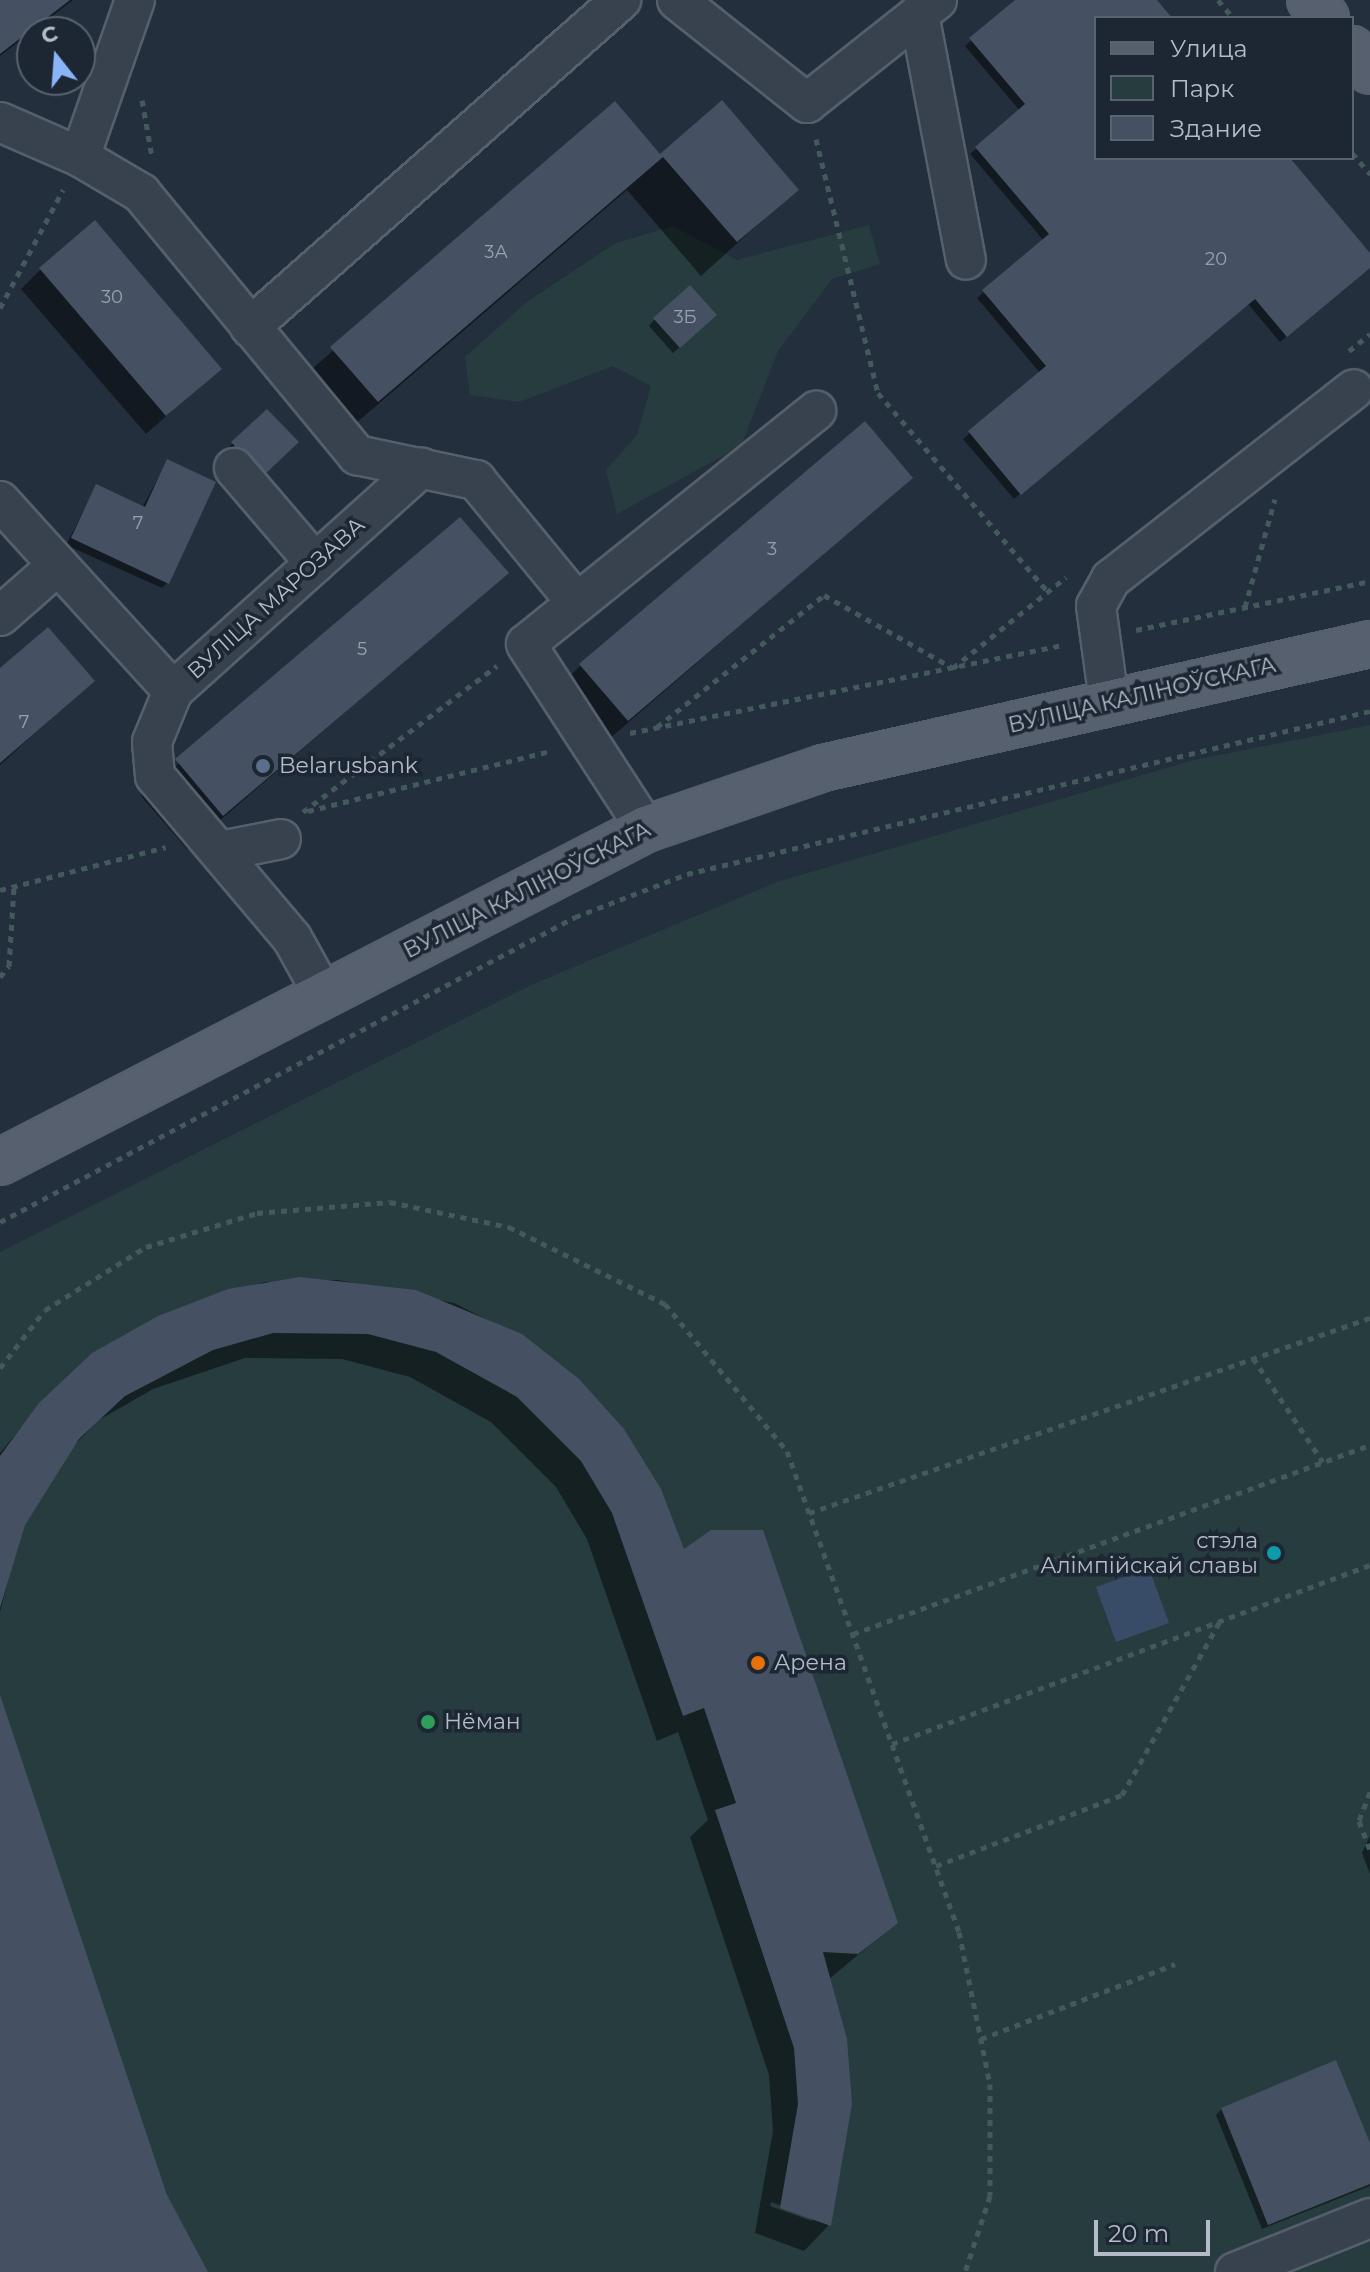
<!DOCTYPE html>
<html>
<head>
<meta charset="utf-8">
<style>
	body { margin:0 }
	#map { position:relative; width:1370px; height:2272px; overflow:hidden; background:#242f3e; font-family:Montserrat,sans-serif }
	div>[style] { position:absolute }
	.green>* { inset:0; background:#263c3f }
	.water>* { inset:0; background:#394c67 }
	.shadow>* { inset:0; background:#0007 }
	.building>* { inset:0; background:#455162 }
	.path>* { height:5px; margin-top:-2.5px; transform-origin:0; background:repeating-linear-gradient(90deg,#44595c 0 6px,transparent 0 12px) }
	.roads { filter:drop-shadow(2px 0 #565f6c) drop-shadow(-2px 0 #565f6c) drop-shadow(0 2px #565f6c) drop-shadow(0 -2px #565f6c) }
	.minor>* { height:38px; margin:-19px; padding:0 19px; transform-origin:19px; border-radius:19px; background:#38414e }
	.major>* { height:44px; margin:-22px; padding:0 22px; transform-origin:22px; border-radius:22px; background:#56606e }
	.dots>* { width:22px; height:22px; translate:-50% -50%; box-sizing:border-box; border:4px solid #1d2633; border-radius:50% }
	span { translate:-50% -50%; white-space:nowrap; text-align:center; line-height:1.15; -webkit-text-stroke:7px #1d2633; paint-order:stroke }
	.number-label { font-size:18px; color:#98a1af }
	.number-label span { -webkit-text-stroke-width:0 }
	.street-label { font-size:22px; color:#b4bcc9 }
	.poi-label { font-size:22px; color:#b4bcc9 }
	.left { translate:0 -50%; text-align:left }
	.right { translate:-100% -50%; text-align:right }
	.legend { position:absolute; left:1094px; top:16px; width:260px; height:144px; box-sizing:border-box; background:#1d2633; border:2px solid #59626f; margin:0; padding:10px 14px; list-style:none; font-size:24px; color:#b4bcc9 }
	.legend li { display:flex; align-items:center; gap:16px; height:40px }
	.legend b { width:40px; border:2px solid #59626f }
	.north { position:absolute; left:16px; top:16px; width:80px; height:80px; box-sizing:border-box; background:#1d2633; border:2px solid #59626f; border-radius:50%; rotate:343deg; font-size:22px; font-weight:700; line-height:32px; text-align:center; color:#b4bcc9 }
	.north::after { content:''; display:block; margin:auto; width:28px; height:36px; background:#8ab4f8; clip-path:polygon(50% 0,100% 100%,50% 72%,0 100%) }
	.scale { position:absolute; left:1094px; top:2220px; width:116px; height:36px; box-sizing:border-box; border:4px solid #b4bcc9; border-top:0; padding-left:10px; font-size:24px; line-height:28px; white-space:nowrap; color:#b4bcc9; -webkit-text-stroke:6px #1d2633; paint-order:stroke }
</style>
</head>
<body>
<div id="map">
	<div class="green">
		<i style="clip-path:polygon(869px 225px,880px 264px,832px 279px,778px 351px,741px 446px,617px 514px,606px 470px,637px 435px,651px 386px,613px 366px,519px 402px,470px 395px,465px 357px,528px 301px,616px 243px,673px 226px,737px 260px)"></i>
		<i style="clip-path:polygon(1370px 725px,1370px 2272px,0 2272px,0 1252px,531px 985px,777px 882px,1194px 760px)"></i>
	</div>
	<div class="water">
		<i style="clip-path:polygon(1149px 1568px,1169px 1623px,1116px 1642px,1096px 1587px)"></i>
	</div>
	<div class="shadow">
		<i style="clip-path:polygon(0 0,73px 0,0 56px)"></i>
		<i style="clip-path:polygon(1018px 0,1154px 0,1169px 18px,1096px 18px,1096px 158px,1287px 158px,1370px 257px,1370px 266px,1280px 342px,1248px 304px,1014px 499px,963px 439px,1040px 373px,977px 298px,1044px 241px,970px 154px,1020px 111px,965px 46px)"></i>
		<i style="clip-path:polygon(721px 103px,796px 190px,701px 276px,627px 190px,341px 436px,296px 383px,615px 104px,660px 156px)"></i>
		<i style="clip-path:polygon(41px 269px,220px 369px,146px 434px,21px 289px)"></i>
		<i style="clip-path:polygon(654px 320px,709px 321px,673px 353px,649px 326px)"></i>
		<i style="clip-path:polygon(267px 411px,256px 480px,227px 449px)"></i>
		<i style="clip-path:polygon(167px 462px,168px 582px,162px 588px,66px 545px,96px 487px,142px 508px)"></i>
		<i style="clip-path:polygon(910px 478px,592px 754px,546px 700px,581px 665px)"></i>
		<i style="clip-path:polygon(460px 520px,506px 573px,187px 849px,141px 796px)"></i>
		<i style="clip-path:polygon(0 670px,92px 681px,0 765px)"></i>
		<i style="clip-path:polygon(evenodd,338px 1280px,454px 1303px,520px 1336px,683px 1552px,896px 1923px,828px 1980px,829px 2225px,804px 2251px,755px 2233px,773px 2131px,769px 2075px,690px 1837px,708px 1820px,678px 1732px,657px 1741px,587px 1539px,556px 1487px,491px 1422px,410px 1377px,342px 1359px,245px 1358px,153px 1389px,99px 1420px,57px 1463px,23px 1524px,0 1612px,0 1453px,41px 1404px,158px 1317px,264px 1282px,338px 1280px,771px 2202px,812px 2217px,812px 2221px,770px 2206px,771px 2202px)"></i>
		<i style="clip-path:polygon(1370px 1836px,1370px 1874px,1362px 1853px)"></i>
		<i style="clip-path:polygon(1222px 2109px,1370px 2148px,1370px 2186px,1262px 2229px,1216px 2115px)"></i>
	</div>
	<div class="building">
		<i style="clip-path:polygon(0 0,70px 0,0 54px)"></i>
		<i style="clip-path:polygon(1015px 0,1157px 0,1172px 18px,1096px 18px,1096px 158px,1290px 158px,1370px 253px,1370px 268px,1287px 337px,1255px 299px,1021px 495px,968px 431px,1046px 366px,982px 290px,1049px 234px,975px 147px,1025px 104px,969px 38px)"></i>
		<i style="clip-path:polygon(722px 100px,799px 190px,737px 242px,663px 157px,378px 402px,330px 347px,615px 101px,660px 154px)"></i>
		<i style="clip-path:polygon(95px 220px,222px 369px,166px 416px,39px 268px)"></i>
		<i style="clip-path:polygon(690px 285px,717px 315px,680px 348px,653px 318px)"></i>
		<i style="clip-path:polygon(267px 409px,299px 442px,263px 476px,231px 442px)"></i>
		<i style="clip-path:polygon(865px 421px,913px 478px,628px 721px,579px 664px)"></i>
		<i style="clip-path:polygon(167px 459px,216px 482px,169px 584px,71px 538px,96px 484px,145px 507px)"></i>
		<i style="clip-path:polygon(460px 517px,509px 573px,223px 816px,175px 759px)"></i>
		<i style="clip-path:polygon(48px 627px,95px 681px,0 763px,0 668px)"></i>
		<i style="clip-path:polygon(300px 1277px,416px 1290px,522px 1334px,579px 1379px,624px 1429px,661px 1489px,684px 1549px,711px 1530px,763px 1530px,898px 1923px,858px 1954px,823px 1952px,847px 2039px,852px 2104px,831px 2226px,780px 2208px,798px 2104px,794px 2048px,715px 1810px,736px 1803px,704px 1708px,683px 1716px,612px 1513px,581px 1461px,517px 1397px,436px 1352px,368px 1334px,273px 1333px,213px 1350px,125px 1396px,79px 1439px,25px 1525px,0 1608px,0 1456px,39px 1403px,92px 1353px,158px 1316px,228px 1289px)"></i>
		<i style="clip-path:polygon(0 1695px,167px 2195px,208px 2272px,0 2272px)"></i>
		<i style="clip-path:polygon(1336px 2060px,1370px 2143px,1370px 2184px,1268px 2225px,1221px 2108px)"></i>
	</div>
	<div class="path">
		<i style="left:1218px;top:0;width:23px;rotate:50deg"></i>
		<i style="left:142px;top:100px;width:58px;rotate:80deg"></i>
		<i style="left:816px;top:139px;width:261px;rotate:76.3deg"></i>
		<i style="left:878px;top:393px;width:262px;rotate:49.5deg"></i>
		<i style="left:1352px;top:153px;width:28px;rotate:49deg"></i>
		<i style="left:0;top:308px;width:134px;rotate:-61.9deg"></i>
		<i style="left:1349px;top:351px;width:27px;rotate:-39deg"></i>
		<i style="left:1245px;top:607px;width:112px;rotate:-74.5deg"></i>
		<i style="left:1136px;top:630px;width:239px;rotate:-11.8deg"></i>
		<i style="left:657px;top:727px;width:213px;rotate:-38.3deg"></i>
		<i style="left:824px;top:595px;width:148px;rotate:29.5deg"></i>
		<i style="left:953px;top:668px;width:145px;rotate:-38.8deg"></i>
		<i style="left:630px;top:733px;width:442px;rotate:-11.5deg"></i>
		<i style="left:308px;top:811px;width:249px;rotate:-13.9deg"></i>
		<i style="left:303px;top:812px;width:243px;rotate:-37deg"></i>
		<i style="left:0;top:890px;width:171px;rotate:-14.5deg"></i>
		<i style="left:0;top:977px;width:14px;rotate:-51deg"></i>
		<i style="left:9px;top:966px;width:79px;rotate:-86.4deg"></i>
		<i style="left:0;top:1222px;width:651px;rotate:-27.94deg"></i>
		<i style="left:575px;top:917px;width:120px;rotate:-21deg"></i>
		<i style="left:687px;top:874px;width:702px;rotate:-13.42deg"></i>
		<i style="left:1253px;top:1358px;width:125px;rotate:56.1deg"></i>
		<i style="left:0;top:1368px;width:73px;rotate:-52.2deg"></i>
		<i style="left:45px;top:1310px;width:119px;rotate:-32deg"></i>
		<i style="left:146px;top:1247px;width:116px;rotate:-17deg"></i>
		<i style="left:257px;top:1213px;width:133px;rotate:-4.7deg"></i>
		<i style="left:390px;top:1202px;width:122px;rotate:11.9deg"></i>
		<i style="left:509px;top:1227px;width:174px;rotate:26.3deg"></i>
		<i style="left:665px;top:1304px;width:191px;rotate:50.3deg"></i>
		<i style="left:787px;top:1451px;width:511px;rotate:70.32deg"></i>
		<i style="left:959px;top:1932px;width:155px;rotate:78.5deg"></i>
		<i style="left:990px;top:2084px;width:112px;rotate:90deg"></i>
		<i style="left:990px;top:2196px;width:80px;rotate:108.2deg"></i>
		<i style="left:809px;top:1513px;width:594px;rotate:-19.17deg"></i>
		<i style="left:853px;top:1634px;width:550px;rotate:-20.08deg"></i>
		<i style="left:892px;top:1744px;width:510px;rotate:-20.53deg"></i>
		<i style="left:1370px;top:1792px;width:31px;rotate:111deg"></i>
		<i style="left:1359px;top:1821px;width:30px;rotate:69deg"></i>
		<i style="left:936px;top:1866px;width:199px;rotate:-20.9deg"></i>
		<i style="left:1122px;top:1795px;width:200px;rotate:-60.6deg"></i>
		<i style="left:981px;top:2039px;width:208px;rotate:-21.1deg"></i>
	</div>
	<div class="roads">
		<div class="minor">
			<i style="left:135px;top:0;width:166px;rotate:109.3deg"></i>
			<i style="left:80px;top:157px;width:71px;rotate:30.5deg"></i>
			<i style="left:141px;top:193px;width:340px;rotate:50.5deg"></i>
			<i style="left:357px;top:455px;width:122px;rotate:11.9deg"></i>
			<i style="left:476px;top:480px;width:159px;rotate:50.6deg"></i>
			<i style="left:577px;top:603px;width:65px;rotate:141.2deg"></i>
			<i style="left:526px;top:644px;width:221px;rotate:57deg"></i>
			<i style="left:677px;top:0;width:166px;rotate:38.4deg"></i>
			<i style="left:807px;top:103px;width:166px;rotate:-38.4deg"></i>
			<i style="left:919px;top:14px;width:250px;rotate:79.2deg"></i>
			<i style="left:0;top:122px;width:87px;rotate:23.6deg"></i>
			<i style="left:250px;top:327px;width:495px;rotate:-41.4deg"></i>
			<i style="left:234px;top:468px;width:125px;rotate:49.5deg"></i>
			<i style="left:0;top:501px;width:86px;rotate:47.8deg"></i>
			<i style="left:577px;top:603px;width:307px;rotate:-38.8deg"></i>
			<i style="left:0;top:616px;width:77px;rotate:-41.3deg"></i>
			<i style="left:58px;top:565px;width:171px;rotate:47.6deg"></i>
			<i style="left:173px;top:691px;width:334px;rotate:-42deg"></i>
			<i style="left:173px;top:691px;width:55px;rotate:112.4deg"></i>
			<i style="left:152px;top:742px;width:34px;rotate:85deg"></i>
			<i style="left:155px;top:776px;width:212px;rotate:49.8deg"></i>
			<i style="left:292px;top:938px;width:64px;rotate:61deg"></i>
			<i style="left:1109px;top:701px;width:96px;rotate:-97.8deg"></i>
			<i style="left:1096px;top:606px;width:31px;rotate:-61deg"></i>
			<i style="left:1111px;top:579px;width:308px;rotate:-38deg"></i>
			<i style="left:221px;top:851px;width:61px;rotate:-11.3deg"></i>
			<i style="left:1235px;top:2272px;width:145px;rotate:-21.8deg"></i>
		</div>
		<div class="major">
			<i style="left:1310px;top:0;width:24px;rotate:48deg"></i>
			<i style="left:1352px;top:49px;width:28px;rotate:51deg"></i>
			<i style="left:0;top:1162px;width:727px;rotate:-27.27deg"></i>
			<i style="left:646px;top:829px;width:187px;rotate:-19deg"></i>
			<i style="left:823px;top:768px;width:561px;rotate:-12.77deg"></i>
		</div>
	</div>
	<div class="dots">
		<i style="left:263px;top:766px;background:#5c6f8a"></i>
		<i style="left:1274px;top:1553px;background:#0f9aa8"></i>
		<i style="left:758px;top:1663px;background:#e8710a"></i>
		<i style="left:428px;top:1722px;background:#2e9e5b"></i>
	</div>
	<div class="number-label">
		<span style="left:496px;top:252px">3А</span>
		<span style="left:1216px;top:259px">20</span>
		<span style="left:112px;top:297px">30</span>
		<span style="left:685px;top:317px">3Б</span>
		<span style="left:138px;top:523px">7</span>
		<span style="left:772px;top:549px">3</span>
		<span style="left:362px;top:649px">5</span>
		<span style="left:24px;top:722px">7</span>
	</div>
	<div class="street-label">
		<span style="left:276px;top:598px;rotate:-42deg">ВУЛІЦА МАРОЗАВА</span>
		<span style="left:1142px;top:695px;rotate:-13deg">ВУЛІЦА КАЛІНОЎСКАГА</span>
		<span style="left:527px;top:890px;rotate:-27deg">ВУЛІЦА КАЛІНОЎСКАГА</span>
	</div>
	<div class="poi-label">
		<span class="left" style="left:279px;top:766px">Belarusbank</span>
		<span class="right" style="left:1258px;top:1553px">стэла<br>Алімпійскай славы</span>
		<span class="left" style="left:774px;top:1663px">Арена</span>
		<span class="left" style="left:444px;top:1722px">Нёман</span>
	</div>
	<ul class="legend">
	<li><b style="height:10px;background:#56606e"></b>Улица</li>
	<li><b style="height:22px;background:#263c3f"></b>Парк</li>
	<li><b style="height:22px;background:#455162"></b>Здание</li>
	</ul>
	<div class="north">С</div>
	<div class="scale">20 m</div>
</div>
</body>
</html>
